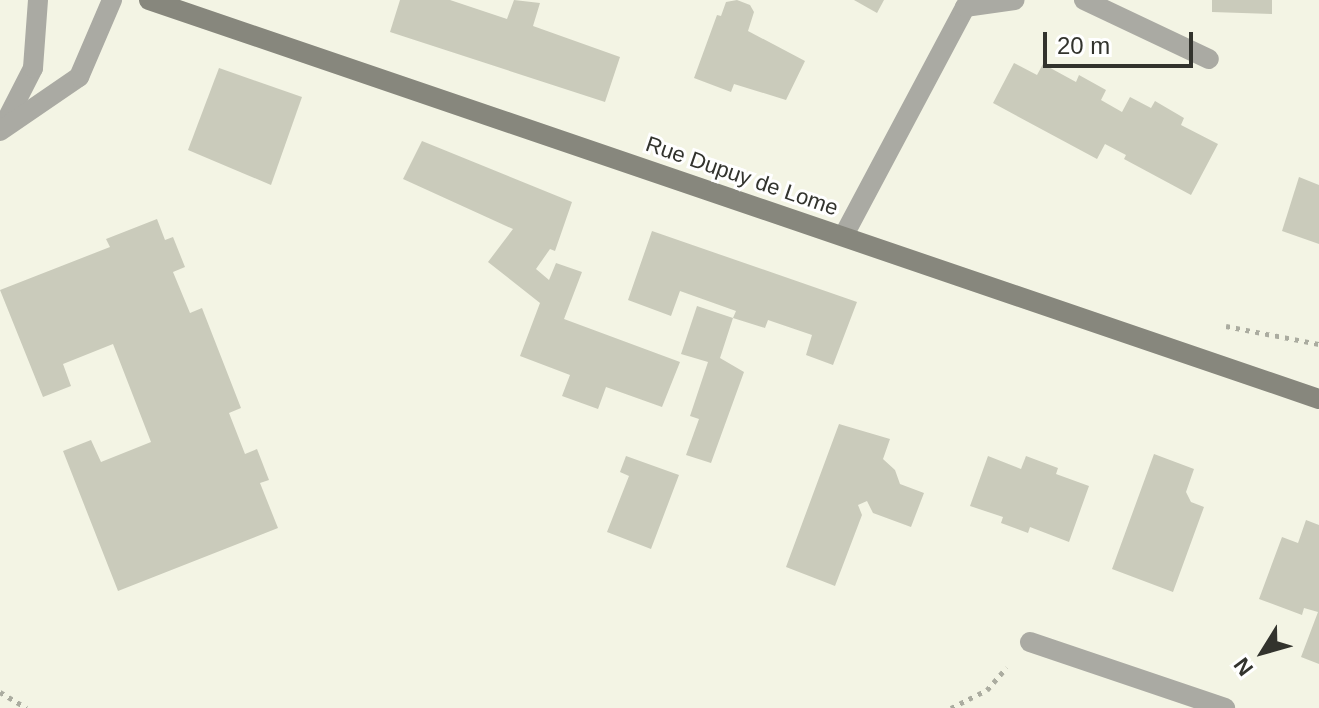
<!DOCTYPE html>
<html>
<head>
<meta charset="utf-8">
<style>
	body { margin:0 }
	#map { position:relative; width:1319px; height:708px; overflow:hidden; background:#f3f4e4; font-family:Arial,sans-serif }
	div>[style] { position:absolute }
	.building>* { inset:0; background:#cacbbb }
	.path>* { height:5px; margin-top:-2.5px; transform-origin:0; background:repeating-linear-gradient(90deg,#abaca0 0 4px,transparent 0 10px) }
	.street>* { height:20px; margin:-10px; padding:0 10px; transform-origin:10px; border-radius:10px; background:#aaaaa3 }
	.secondary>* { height:20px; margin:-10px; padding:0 10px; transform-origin:10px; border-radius:10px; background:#87877d }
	span { translate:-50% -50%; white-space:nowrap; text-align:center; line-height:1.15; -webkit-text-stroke:6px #fff; paint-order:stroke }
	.street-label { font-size:22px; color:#32332d }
	.north { position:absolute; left:1223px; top:612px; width:80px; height:80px; -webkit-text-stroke:6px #fff; paint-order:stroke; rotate:233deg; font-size:22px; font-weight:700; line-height:32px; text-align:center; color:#32332d }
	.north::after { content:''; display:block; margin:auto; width:28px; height:36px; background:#32332d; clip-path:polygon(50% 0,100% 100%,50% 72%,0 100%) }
	.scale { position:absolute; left:1043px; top:32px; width:150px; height:36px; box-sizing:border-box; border:4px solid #32332d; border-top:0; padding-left:10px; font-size:24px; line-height:28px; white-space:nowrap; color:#32332d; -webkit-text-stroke:6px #fff; paint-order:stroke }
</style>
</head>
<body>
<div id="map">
	<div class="building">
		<i style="clip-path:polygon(400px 0,450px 0,507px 19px,514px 0,540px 3px,533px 26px,620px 57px,605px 102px,390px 32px)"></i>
		<i style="clip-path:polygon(737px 0,750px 5px,754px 12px,748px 31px,805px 61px,786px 100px,734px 84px,731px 92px,694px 78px,717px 15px,721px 16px,726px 2px)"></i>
		<i style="clip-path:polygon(854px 0,884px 0,877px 13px)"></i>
		<i style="clip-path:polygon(1212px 0,1272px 0,1272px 14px,1212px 12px)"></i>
		<i style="clip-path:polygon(1014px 63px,1037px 75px,1043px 64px,1076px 82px,1079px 75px,1106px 90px,1101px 100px,1122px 112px,1130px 97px,1151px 108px,1155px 101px,1184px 118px,1181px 125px,1218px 144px,1191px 195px,1124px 159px,1126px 155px,1105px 144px,1097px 159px,993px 103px)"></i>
		<i style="clip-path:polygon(219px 68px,302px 97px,271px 185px,188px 150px)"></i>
		<i style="clip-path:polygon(422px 141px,572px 202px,555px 251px,550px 249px,536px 269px,549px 280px,556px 263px,582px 272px,564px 319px,680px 362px,662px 407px,606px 387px,598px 409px,562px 396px,570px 375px,520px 356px,540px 303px,488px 262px,513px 229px,403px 179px)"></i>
		<i style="clip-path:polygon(1299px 177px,1319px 185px,1319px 244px,1282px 231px)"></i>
		<i style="clip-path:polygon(157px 219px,165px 240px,173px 237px,185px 267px,173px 272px,190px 313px,202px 308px,241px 408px,229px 413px,245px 454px,257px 449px,269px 480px,260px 483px,278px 528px,118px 591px,63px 451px,91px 440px,101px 462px,151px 442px,113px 344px,63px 364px,71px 386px,43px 397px,0 290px,110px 247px,106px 239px)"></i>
		<i style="clip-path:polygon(652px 231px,857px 302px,833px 365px,806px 355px,812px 335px,768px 320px,765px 328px,733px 318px,736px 311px,680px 291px,671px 316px,628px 300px)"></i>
		<i style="clip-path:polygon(697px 306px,733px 318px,720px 358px,744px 372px,711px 463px,686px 455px,699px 419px,690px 416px,708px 362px,681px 354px)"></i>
		<i style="clip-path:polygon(839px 424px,890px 439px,883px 459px,895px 470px,900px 484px,924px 493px,911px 527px,873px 513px,867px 501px,858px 505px,862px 515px,835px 586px,786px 567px)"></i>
		<i style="clip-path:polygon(1154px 454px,1194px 469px,1186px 492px,1191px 502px,1204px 507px,1173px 592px,1112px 569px)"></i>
		<i style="clip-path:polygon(626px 456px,679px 475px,651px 549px,607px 532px,629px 476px,620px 472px)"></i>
		<i style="clip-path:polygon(988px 456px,1021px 469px,1026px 456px,1058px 468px,1056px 474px,1089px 486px,1069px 542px,1030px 527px,1028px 533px,1001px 523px,1003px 517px,970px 506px)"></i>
		<i style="clip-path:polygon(1306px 520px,1319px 525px,1319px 664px,1301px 657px,1318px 612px,1304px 608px,1302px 615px,1259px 599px,1282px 537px,1298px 543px)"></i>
	</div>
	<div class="path">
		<i style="left:1226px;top:326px;width:95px;rotate:11deg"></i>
		<i style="left:0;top:692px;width:31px;rotate:31deg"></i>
		<i style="left:951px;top:708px;width:40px;rotate:-26.6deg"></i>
		<i style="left:987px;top:690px;width:30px;rotate:-49deg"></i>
	</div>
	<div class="street">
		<i style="left:1084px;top:0;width:138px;rotate:25.3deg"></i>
		<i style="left:3px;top:127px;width:66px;rotate:-63deg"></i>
		<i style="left:33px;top:68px;width:68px;rotate:-85.8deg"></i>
		<i style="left:0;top:131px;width:96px;rotate:-34.4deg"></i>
		<i style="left:79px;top:77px;width:84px;rotate:-66.8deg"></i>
		<i style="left:844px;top:235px;width:258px;rotate:-62deg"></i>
		<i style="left:965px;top:7px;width:50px;rotate:-8deg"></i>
		<i style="left:1030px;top:642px;width:206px;rotate:18.7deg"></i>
	</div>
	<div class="secondary">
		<i style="left:149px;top:0;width:1236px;rotate:18.83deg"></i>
	</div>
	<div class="street-label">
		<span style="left:742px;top:176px;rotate:19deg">Rue Dupuy de Lome</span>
	</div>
	<div class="north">N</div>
	<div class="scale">20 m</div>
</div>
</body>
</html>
